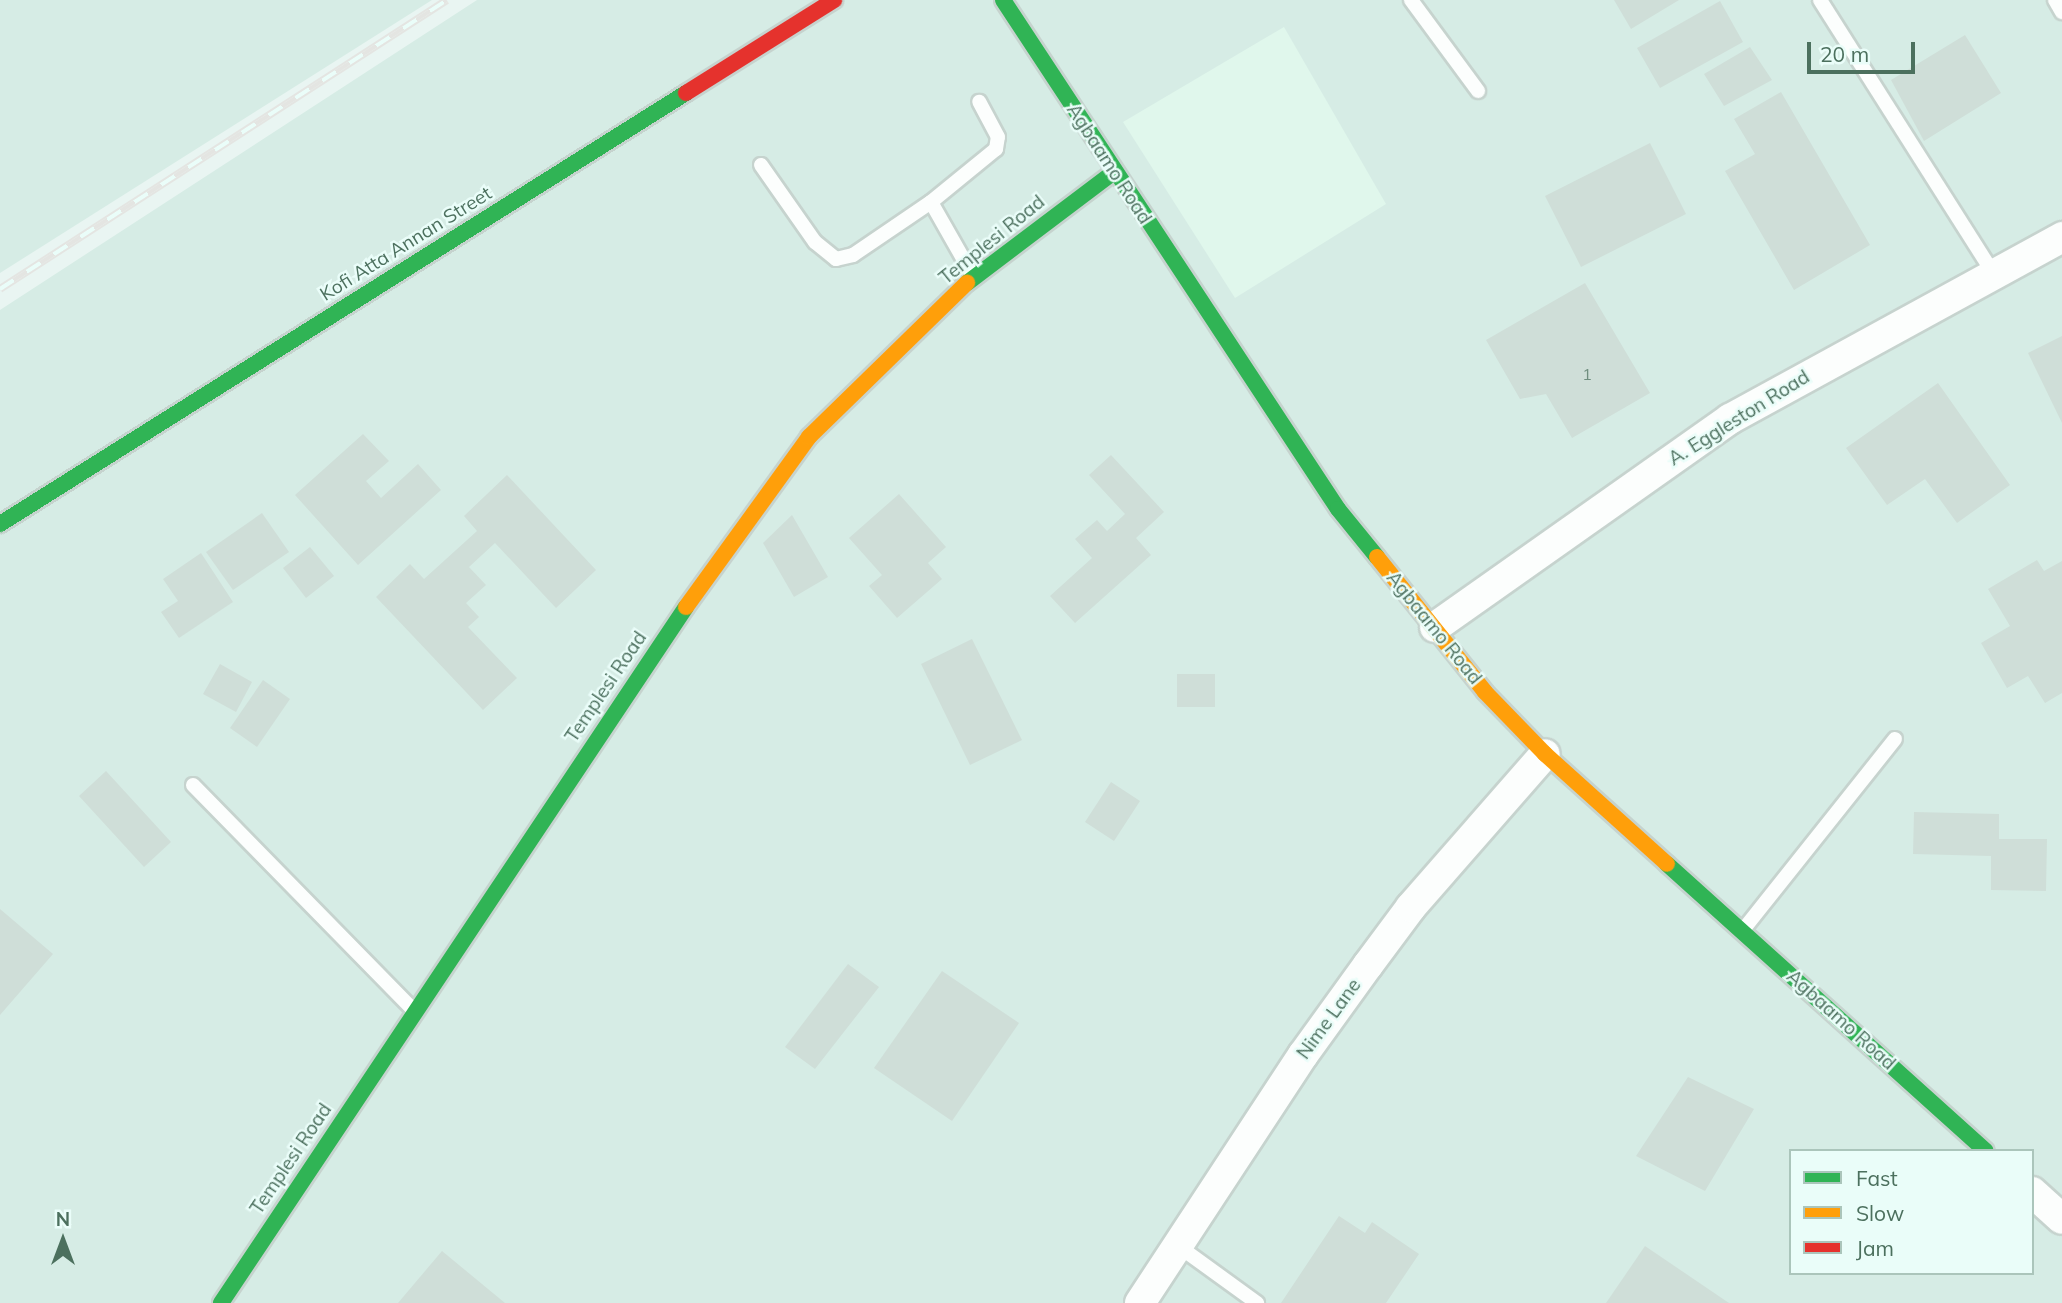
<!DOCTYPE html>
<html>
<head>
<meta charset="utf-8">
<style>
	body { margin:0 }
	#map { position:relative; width:2062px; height:1303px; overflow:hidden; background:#e9f5f2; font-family:Mulish,sans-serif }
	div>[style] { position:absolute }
	.residential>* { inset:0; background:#d6ece5 }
	.commercial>* { inset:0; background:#e0f7ec }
	.building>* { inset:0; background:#cfded8 }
	.roads { filter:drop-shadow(2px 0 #c6d3ce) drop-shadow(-2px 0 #c6d3ce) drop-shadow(0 2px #c6d3ce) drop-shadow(0 -2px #c6d3ce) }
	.lane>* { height:14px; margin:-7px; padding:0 7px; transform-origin:7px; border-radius:7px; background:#fcfefd }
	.street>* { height:30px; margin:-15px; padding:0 15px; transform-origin:15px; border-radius:15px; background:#fcfefd }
	.fast>* { height:16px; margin:-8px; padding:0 8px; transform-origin:8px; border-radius:8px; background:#30b455 }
	.slow>* { height:16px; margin:-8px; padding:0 8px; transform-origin:8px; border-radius:8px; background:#ff9f0a }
	.jam>* { height:16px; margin:-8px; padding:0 8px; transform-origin:8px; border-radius:8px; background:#e5322d }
	.rail>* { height:8px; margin-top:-4px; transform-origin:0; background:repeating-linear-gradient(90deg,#eafdf9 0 16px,#e4e5e2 0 32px); box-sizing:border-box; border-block:2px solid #e4e5e2 }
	span { translate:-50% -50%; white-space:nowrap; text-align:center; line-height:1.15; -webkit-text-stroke:5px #eafdf9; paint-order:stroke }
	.number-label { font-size:16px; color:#708e7f }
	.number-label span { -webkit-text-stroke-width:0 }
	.street-label { font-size:19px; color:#4c705e }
	.legend { position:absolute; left:1789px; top:1149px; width:245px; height:126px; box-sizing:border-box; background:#eafdf9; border:2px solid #abc5bb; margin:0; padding:9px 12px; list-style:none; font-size:21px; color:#4c705e }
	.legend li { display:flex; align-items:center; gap:14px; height:35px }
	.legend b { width:35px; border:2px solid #abc5bb }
	.north { position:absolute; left:28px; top:1205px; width:70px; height:70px; -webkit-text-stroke:5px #eafdf9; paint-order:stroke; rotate:0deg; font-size:19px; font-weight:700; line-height:28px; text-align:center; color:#4c705e }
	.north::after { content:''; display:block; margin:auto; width:24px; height:32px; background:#4c705e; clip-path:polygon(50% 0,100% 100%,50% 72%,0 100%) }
	.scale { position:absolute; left:1807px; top:42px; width:108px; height:32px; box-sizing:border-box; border:4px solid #4c705e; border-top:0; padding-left:9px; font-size:21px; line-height:24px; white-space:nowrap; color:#4c705e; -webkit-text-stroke:5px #eafdf9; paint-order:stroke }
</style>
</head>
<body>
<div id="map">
	<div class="residential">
		<i style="clip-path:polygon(0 0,432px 0,0 273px)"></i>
		<i style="clip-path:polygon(evenodd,477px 0,2062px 0,2062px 1303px,0 1303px,0 310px,477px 0,1791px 1151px,2032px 1151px,2032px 1273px,1791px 1273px,1791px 1151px)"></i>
	</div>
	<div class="commercial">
		<i style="clip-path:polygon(1284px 27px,1386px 204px,1235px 298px,1123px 122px)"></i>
	</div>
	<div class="building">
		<i style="clip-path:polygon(1614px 0,1679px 0,1631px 29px)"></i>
		<i style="clip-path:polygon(1720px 1px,1743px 42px,1660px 88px,1637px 48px)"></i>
		<i style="clip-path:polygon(1965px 35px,2001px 93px,1924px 141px,1891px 80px)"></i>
		<i style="clip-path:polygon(1750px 47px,1772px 80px,1724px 106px,1704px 74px)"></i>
		<i style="clip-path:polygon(1781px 92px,1870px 245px,1794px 290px,1725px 171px,1755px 154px,1734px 119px)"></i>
		<i style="clip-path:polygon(1650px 143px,1686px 214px,1581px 267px,1545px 196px)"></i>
		<i style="clip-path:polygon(1585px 283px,1650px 393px,1572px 438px,1546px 394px,1520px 399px,1486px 340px)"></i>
		<i style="clip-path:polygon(2062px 336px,2062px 423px,2028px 353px)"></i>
		<i style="clip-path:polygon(1938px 383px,2010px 485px,1957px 523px,1925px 479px,1887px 505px,1846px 448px)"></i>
		<i style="clip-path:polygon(363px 434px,389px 461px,366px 481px,381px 498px,418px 464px,441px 490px,358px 565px,295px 495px)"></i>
		<i style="clip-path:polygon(1111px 455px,1164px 512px,1136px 538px,1151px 555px,1075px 623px,1050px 596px,1092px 558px,1075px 539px,1097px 520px,1107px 531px,1125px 514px,1089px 475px)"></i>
		<i style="clip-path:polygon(507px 475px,596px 570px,556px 608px,495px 543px,469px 567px,486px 585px,466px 603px,479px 617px,468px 627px,517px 678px,483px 710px,376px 597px,410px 564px,424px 579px,477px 531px,464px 516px)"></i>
		<i style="clip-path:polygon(899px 494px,946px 547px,928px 563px,942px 579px,897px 618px,869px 586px,882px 575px,849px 538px)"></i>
		<i style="clip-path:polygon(262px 513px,289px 552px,233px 590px,206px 552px)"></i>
		<i style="clip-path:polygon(792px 515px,828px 577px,794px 597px,763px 543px)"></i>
		<i style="clip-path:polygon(310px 547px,334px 576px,306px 598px,283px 568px)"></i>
		<i style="clip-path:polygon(201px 553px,233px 602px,179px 638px,161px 612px,178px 601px,163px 579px)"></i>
		<i style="clip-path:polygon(2037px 560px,2044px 571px,2062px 561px,2062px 693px,2045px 703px,2028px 676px,2007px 688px,1981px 643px,2010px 626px,1988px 589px)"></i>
		<i style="clip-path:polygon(972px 639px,1022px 740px,970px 765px,921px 664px)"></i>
		<i style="clip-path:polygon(220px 664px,252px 682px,236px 712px,203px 694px)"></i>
		<i style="clip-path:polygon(1177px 674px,1215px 674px,1215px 707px,1177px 707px)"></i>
		<i style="clip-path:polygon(263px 680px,290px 699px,257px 747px,230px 728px)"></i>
		<i style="clip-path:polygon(106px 771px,171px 842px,144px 867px,79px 796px)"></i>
		<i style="clip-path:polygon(1111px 782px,1140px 801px,1114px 841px,1085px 822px)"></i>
		<i style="clip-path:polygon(1914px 812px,1999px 814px,1999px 839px,2047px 839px,2046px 891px,1991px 890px,1991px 856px,1913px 854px)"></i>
		<i style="clip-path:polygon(0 909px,53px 954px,0 1015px)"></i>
		<i style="clip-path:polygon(848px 964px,879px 987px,815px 1069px,785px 1047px)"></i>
		<i style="clip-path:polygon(942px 971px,1019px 1023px,952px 1121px,874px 1068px)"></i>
		<i style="clip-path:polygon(1688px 1077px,1754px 1109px,1705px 1191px,1636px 1156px)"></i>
		<i style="clip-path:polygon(1339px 1216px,1365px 1233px,1372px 1222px,1419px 1254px,1386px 1303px,1281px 1303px)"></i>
		<i style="clip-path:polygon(1645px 1246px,1729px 1303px,1606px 1303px)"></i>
		<i style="clip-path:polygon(442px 1251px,505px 1303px,398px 1303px)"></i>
	</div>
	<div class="roads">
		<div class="lane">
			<i style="left:1411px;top:0;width:113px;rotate:53.6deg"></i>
			<i style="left:1820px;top:0;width:323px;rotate:57.6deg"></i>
			<i style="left:2055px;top:0;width:14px;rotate:60deg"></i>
			<i style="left:761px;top:165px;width:94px;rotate:55deg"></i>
			<i style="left:815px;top:242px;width:27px;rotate:39deg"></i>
			<i style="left:836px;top:259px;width:17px;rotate:-13deg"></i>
			<i style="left:853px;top:255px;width:94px;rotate:-34.2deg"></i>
			<i style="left:973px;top:276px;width:85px;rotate:-119.6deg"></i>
			<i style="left:931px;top:202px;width:84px;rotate:-39.2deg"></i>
			<i style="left:996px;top:149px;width:12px;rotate:-81deg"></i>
			<i style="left:998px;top:137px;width:40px;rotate:-118deg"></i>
			<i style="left:193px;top:785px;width:318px;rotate:45.6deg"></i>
			<i style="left:1743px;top:930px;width:244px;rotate:-51.5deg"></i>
			<i style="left:1177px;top:1245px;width:99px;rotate:35.9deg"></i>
		</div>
		<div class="street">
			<i style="left:1435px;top:627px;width:361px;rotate:-35.2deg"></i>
			<i style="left:1730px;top:419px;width:379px;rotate:-28.7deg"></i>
			<i style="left:2032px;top:1192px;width:40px;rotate:42deg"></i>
			<i style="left:1140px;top:1303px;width:297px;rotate:-56.7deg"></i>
			<i style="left:1303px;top:1055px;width:111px;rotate:-54.2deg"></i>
			<i style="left:1368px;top:965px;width:72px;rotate:-53.4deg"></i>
			<i style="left:1411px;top:907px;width:203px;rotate:-48.8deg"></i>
		</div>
		<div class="fast">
			<i style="left:1003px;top:0;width:609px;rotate:56.65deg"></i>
			<i style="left:1338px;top:509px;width:62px;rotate:50.9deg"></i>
			<i style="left:967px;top:283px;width:184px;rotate:-37.1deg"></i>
			<i style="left:0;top:524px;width:810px;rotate:-32.14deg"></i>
			<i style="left:1667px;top:864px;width:429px;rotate:42deg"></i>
			<i style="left:221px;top:1303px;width:837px;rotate:-56.25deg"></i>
		</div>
		<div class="slow">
			<i style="left:1377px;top:557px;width:173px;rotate:51.3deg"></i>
			<i style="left:1485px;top:692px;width:86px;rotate:45.9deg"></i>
			<i style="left:1545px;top:754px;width:164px;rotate:42deg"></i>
			<i style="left:686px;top:607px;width:210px;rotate:-54.1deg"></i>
			<i style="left:809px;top:437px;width:221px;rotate:-44.3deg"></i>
		</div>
		<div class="jam">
			<i style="left:686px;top:93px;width:175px;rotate:-32.1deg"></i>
		</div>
	</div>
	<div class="rail">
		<i style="left:0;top:289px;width:532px;rotate:-32.88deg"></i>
	</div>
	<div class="number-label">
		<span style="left:1587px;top:374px">1</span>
	</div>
	<div class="street-label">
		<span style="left:1109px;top:164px;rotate:57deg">Agbaamo Road</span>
		<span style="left:992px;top:240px;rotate:-39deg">Templesi Road</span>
		<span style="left:406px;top:244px;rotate:-32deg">Kofi Atta Annan Street</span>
		<span style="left:1739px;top:418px;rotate:-32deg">A. Eggleston Road</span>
		<span style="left:1434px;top:628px;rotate:51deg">Agbaamo Road</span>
		<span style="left:606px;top:687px;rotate:-56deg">Templesi Road</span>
		<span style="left:1329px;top:1019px;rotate:-54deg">Nime Lane</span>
		<span style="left:1841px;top:1020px;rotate:42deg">Agbaamo Road</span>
		<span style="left:291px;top:1159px;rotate:-56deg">Templesi Road</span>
	</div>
	<ul class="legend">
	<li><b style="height:9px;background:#30b455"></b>Fast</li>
	<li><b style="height:9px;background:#ff9f0a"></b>Slow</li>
	<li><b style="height:9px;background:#e5322d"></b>Jam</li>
	</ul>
	<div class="north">N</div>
	<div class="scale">20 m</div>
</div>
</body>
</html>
